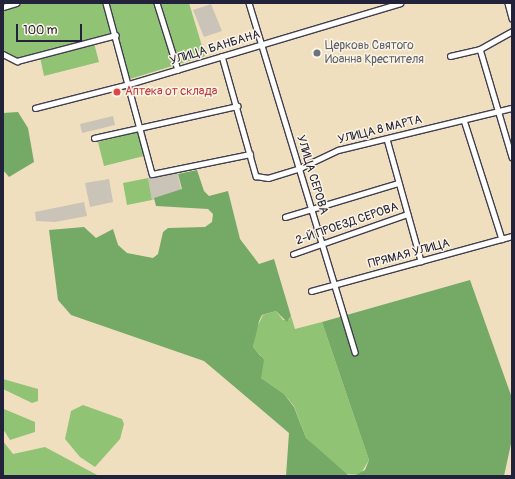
<!DOCTYPE html>
<html>
<head>
<meta charset="utf-8">
<style>
	body { margin:0 }
	#map { position:relative; width:515px; height:479px; overflow:hidden; background:#f0dfbf; font-family:Pangolin,sans-serif }
	div>[style] { position:absolute }
	.industrial>* { inset:0; background:#c9c3b8 }
	.green>* { inset:0; background:#91c374 }
	.forest>* { inset:0; background:#74a966 }
	.roads { filter:drop-shadow(1px 0 #413e4f) drop-shadow(-1px 0 #413e4f) drop-shadow(0 1px #413e4f) drop-shadow(0 -1px #413e4f) }
	.minor>* { height:4.5px; margin:-2.25px; padding:0 2.25px; transform-origin:2.25px; border-radius:2.25px; background:#fff }
	.dots>* { width:11px; height:11px; translate:-50% -50%; box-sizing:border-box; border:2px solid #fcf5e5; border-radius:50% }
	span { translate:-50% -50%; white-space:nowrap; text-align:center; line-height:1.15; -webkit-text-stroke:3px #fcf5e5; paint-order:stroke }
	.worship-label { font-size:12px; color:#5b616d }
	.left { translate:0 -50%; text-align:left }
	.street-label { font-size:12px; color:#22223b }
	.health-label { font-size:12px; color:#be3a42 }
	.frame { position:absolute; inset:0; border:4px solid #22223b; pointer-events:none }
	.scale { position:absolute; left:16px; top:24px; width:66px; height:18px; box-sizing:border-box; border:2px solid #22223b; border-top:0; padding-left:5px; font-size:12px; line-height:14px; white-space:nowrap; color:#22223b; -webkit-text-stroke:3px #fcf5e5; paint-order:stroke }
</style>
</head>
<body>
<div id="map">
	<div class="industrial">
		<i style="clip-path:polygon(211px 4px,222px 31px,204px 37px,193px 10px)"></i>
		<i style="clip-path:polygon(113px 116px,115px 125px,82px 133px,80px 124px)"></i>
		<i style="clip-path:polygon(177px 172px,182px 193px,152px 200px,148px 178px)"></i>
		<i style="clip-path:polygon(109px 179px,113px 202px,90px 207px,85px 183px)"></i>
		<i style="clip-path:polygon(84px 202px,87px 216px,55px 222px,36px 221px,35px 212px)"></i>
	</div>
	<div class="green">
		<i style="clip-path:polygon(3px 3px,103px 3px,112px 35px,18px 58px,3px 50px)"></i>
		<i style="clip-path:polygon(109px 3px,189px 3px,205px 56px,130px 79px)"></i>
		<i style="clip-path:polygon(94px 43px,99px 62px,44px 76px,40px 57px)"></i>
		<i style="clip-path:polygon(138px 132px,144px 156px,104px 166px,98px 142px)"></i>
		<i style="clip-path:polygon(148px 178px,152px 200px,127px 205px,123px 183px)"></i>
		<i style="clip-path:polygon(276px 311px,283px 320px,289px 320px,291px 316px,295px 329px,322px 322px,369px 460px,360px 475px,343px 474px,306px 438px,294px 406px,284px 394px,261px 378px,261px 356px,253px 347px,256px 329px,263px 315px)"></i>
		<i style="clip-path:polygon(3px 379px,38px 389px,38px 401px,32px 403px,3px 389px)"></i>
		<i style="clip-path:polygon(83px 405px,122px 419px,124px 424px,120px 439px,95px 467px,80px 457px,65px 439px,71px 411px)"></i>
		<i style="clip-path:polygon(4px 409px,35px 422px,35px 432px,10px 440px,3px 429px)"></i>
		<i style="clip-path:polygon(3px 441px,13px 454px,45px 447px,99px 476px,3px 476px)"></i>
	</div>
	<div class="forest">
		<i style="clip-path:polygon(18px 112px,28px 128px,34px 162px,9px 177px,3px 170px,3px 113px)"></i>
		<i style="clip-path:polygon(197px 170px,204px 191px,209px 196px,228px 191px,240px 239px,259px 264px,274px 259px,291px 316px,287px 322px,276px 311px,262px 315px,259px 321px,253px 347px,264px 360px,261px 378px,284px 394px,294px 407px,306px 438px,349px 476px,286px 476px,289px 433px,204px 361px,71px 315px,58px 300px,49px 230px,84px 227px,96px 238px,113px 229px,118px 245px,127px 253px,153px 258px,158px 254px,163px 232px,168px 228px,205px 227px,212px 222px,213px 214px,208px 209px,156px 206px,154px 198px,182px 189px,178px 174px)"></i>
		<i style="clip-path:polygon(470px 280px,512px 398px,512px 439px,504px 476px,354px 476px,365px 470px,369px 460px,322px 322px)"></i>
	</div>
	<div class="roads">
		<div class="minor">
			<i style="left:106px;top:3px;width:177px;rotate:74.9deg"></i>
			<i style="left:152px;top:174px;width:100px;rotate:-11.5deg"></i>
			<i style="left:157px;top:3px;width:70px;rotate:72.6deg"></i>
			<i style="left:249px;top:3px;width:365px;rotate:73.1deg"></i>
			<i style="left:508px;top:3px;width:16px;rotate:75deg"></i>
			<i style="left:3px;top:7px;width:14px;rotate:-17deg"></i>
			<i style="left:480px;top:49px;width:113px;rotate:73.5deg"></i>
			<i style="left:3px;top:54px;width:16px;rotate:27deg"></i>
			<i style="left:17px;top:61px;width:102px;rotate:-14.7deg"></i>
			<i style="left:222px;top:56px;width:125px;rotate:74.2deg"></i>
			<i style="left:256px;top:176px;width:12px;rotate:9deg"></i>
			<i style="left:268px;top:178px;width:34px;rotate:-17deg"></i>
			<i style="left:300px;top:168px;width:42px;rotate:-25.3deg"></i>
			<i style="left:338px;top:150px;width:179px;rotate:-13.6deg"></i>
			<i style="left:450px;top:56px;width:31px;rotate:-13deg"></i>
			<i style="left:480px;top:49px;width:37px;rotate:-29deg"></i>
			<i style="left:35px;top:108px;width:97px;rotate:-14.3deg"></i>
			<i style="left:129px;top:84px;width:283px;rotate:-16.6deg"></i>
			<i style="left:464px;top:120px;width:125px;rotate:72.3deg"></i>
			<i style="left:94px;top:138px;width:147px;rotate:-12.6deg"></i>
			<i style="left:387px;top:139px;width:127px;rotate:74.4deg"></i>
			<i style="left:285px;top:217px;width:118px;rotate:-16.7deg"></i>
			<i style="left:293px;top:254px;width:121px;rotate:-19.3deg"></i>
			<i style="left:311px;top:291px;width:208px;rotate:-15.3deg"></i>
		</div>
	</div>
	<div class="dots">
		<i style="left:317px;top:53px;background:#6b7280"></i>
		<i style="left:117px;top:92px;background:#e0444e"></i>
	</div>
	<div class="worship-label">
		<span class="left" style="left:325px;top:53px">Церковь Святого<br>Иоанна Крестителя</span>
	</div>
	<div class="street-label">
		<span style="left:215px;top:48px;rotate:-17deg">УЛИЦА БАНБАНА</span>
		<span style="left:380px;top:130px;rotate:-14deg">УЛИЦА 8 МАРТА</span>
		<span style="left:312px;top:175px;rotate:73deg">УЛИЦА СЕРОВА</span>
		<span style="left:347px;top:224px;rotate:-19deg">2-Й ПРОЕЗД СЕРОВА</span>
		<span style="left:409px;top:254px;rotate:-15deg">ПРЯМАЯ УЛИЦА</span>
	</div>
	<div class="health-label">
		<span class="left" style="left:125px;top:92px">Аптека от склада</span>
	</div>
	<div class="frame"></div>
	<div class="scale">100 m</div>
</div>
</body>
</html>
